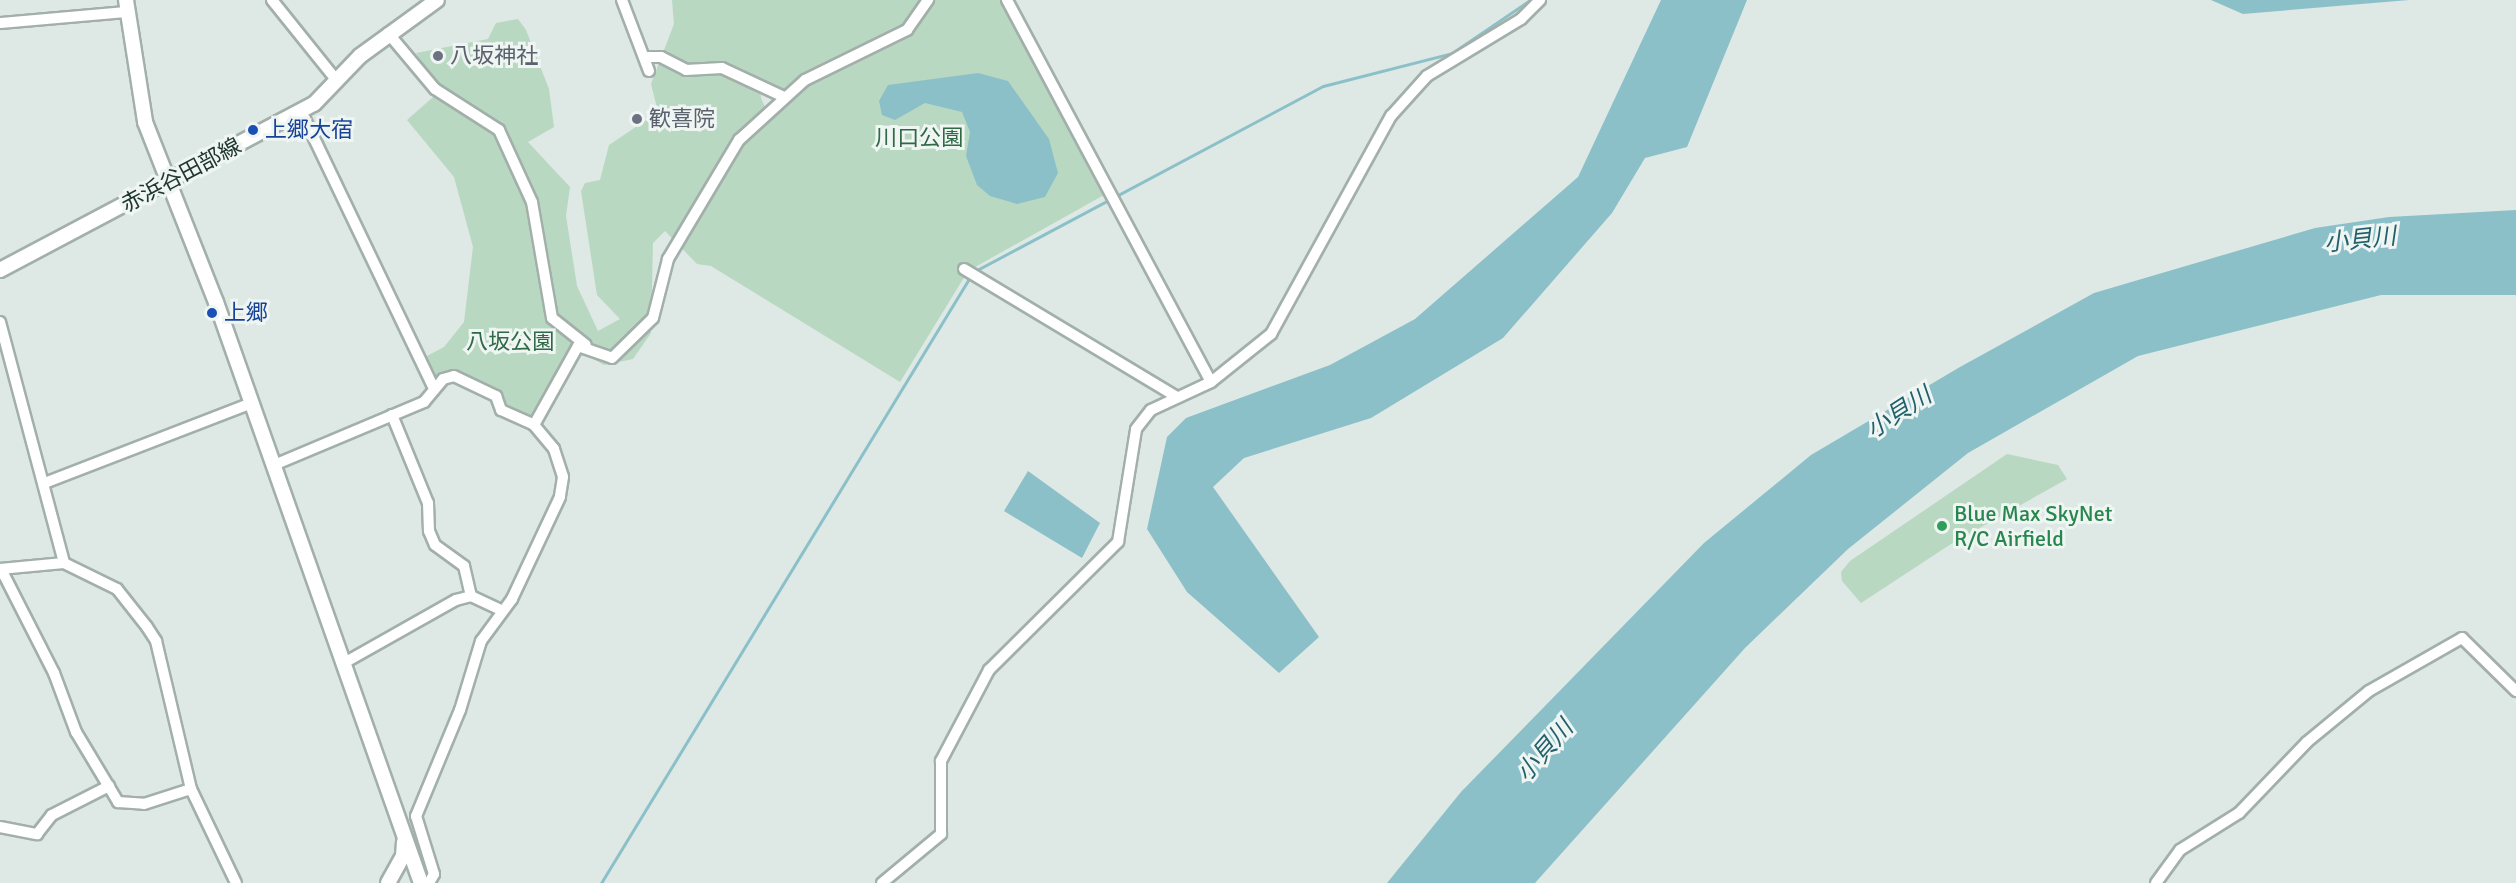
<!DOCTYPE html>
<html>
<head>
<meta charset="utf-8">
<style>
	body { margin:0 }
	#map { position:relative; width:2516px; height:883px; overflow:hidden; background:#dee8e4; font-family:Signika,"Noto Sans JP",sans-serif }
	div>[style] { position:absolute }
	.green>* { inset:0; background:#b9d8c1 }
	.water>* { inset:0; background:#8bc0c9 }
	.stream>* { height:3px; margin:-1.5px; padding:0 1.5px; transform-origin:1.5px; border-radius:1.5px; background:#8bc0c9 }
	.roads { filter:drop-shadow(2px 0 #a2afaa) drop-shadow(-2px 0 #a2afaa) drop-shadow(0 2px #a2afaa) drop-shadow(0 -2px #a2afaa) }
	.street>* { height:10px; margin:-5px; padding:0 5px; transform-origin:5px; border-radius:5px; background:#fff }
	.secondary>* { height:14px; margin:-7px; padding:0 7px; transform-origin:7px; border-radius:7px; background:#fff }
	.dots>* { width:16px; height:16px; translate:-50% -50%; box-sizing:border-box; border:3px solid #eef5f2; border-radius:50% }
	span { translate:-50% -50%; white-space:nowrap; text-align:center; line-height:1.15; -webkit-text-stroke:6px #eef5f2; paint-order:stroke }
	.worship-label { font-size:22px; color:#5b616d }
	.left { translate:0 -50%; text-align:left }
	.transit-label { font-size:22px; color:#164399 }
	.park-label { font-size:22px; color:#306945 }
	.street-label { font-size:22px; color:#213630 }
	.leisure-label { font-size:22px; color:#27864d }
	.water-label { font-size:24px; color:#22606c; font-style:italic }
</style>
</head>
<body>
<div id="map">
	<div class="green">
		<i style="clip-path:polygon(evenodd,672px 0,1003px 0,1104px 195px,968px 271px,900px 382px,711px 266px,697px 264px,665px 231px,653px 243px,651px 333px,633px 359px,604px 365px,576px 349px,534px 425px,512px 419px,482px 381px,455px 372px,434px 379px,425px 357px,444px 347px,464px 322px,473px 247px,454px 177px,407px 120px,440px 91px,416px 53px,488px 39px,496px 23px,518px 19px,526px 30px,549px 89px,554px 127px,528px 142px,570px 187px,566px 216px,577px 286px,598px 331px,620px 319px,597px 295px,581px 191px,585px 183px,600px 180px,609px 145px,658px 112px,651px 84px,674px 24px,672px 0,760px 84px,788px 93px,768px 114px,761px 98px,760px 84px)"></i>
		<i style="clip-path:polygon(2007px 454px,2058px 465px,2067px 479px,1951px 544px,1861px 603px,1842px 581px,1841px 572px,1850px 561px)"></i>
	</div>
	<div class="water">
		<i style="clip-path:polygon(1661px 0,1747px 0,1687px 147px,1645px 158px,1612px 213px,1503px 338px,1371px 418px,1244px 458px,1213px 487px,1319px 637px,1279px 673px,1187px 592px,1147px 529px,1167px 437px,1186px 418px,1330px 365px,1415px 319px,1578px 177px)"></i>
		<i style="clip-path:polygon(2211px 0,2409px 0,2243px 14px)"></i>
		<i style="clip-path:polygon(978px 73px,1008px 81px,1049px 139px,1058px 173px,1045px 197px,1017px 204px,990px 196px,977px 185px,966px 156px,970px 132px,962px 112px,925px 103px,895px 120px,882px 115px,879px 101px,888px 85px)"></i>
		<i style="clip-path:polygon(2516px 210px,2516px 295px,2381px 295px,2138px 356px,1968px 453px,1848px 549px,1745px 648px,1535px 883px,1387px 883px,1461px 792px,1704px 543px,1811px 455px,1960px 367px,2094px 293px,2315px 228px,2389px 217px)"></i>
		<i style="clip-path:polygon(1028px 471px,1100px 523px,1082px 558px,1004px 511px)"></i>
	</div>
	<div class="stream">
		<i style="left:975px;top:271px;width:394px;rotate:-28deg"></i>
		<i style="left:1323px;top:86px;width:133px;rotate:-14.3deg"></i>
		<i style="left:1452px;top:53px;width:94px;rotate:-34.2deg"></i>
		<i style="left:601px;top:883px;width:710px;rotate:-58.66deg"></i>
	</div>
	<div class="roads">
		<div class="street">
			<i style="left:272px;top:0;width:105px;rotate:51.2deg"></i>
			<i style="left:622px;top:0;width:76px;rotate:69.2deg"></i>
			<i style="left:1007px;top:0;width:433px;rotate:61.9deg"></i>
			<i style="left:0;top:23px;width:127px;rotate:-5deg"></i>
			<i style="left:388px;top:33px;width:73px;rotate:50deg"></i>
			<i style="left:435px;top:89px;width:76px;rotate:32.6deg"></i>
			<i style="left:499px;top:130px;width:79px;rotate:65.4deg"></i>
			<i style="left:532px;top:202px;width:118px;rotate:80.2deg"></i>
			<i style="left:552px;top:318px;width:43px;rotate:38.5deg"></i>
			<i style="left:645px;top:57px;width:16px"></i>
			<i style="left:661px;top:57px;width:28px;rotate:27deg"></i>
			<i style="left:686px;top:70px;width:36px;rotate:-3deg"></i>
			<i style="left:722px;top:68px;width:68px;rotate:25.1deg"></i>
			<i style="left:301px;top:111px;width:306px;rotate:64.4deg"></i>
			<i style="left:964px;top:269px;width:246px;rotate:31deg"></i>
			<i style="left:0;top:322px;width:249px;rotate:75.1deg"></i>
			<i style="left:392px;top:415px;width:95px;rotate:67.8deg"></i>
			<i style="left:428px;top:503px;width:28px;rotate:88deg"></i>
			<i style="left:429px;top:531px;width:15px;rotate:67deg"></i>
			<i style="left:435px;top:545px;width:36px;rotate:36deg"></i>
			<i style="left:464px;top:566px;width:31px;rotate:77deg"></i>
			<i style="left:534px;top:425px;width:90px;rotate:-60.9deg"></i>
			<i style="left:578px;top:346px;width:36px;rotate:19deg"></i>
			<i style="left:612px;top:358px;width:57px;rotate:-44.3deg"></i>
			<i style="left:653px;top:318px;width:61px;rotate:-75.7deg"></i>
			<i style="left:668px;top:259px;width:139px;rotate:-59.2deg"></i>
			<i style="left:739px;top:140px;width:89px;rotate:-42.3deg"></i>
			<i style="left:805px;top:80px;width:114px;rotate:-26.1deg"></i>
			<i style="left:907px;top:30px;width:37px;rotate:-55deg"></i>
			<i style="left:274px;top:465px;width:163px;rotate:-22.8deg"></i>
			<i style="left:424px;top:402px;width:30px;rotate:-50deg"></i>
			<i style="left:443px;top:379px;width:11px;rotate:-15deg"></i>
			<i style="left:454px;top:376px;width:47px;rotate:25.5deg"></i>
			<i style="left:496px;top:396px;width:15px;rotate:70deg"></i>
			<i style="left:501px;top:410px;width:36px;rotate:24deg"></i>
			<i style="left:534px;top:425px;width:31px;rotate:50deg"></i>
			<i style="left:554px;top:449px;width:29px;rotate:72deg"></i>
			<i style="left:563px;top:477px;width:20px;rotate:99deg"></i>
			<i style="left:560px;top:497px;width:113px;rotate:115.2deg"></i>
			<i style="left:512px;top:599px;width:52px;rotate:126.4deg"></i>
			<i style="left:481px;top:641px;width:72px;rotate:106.9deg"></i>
			<i style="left:460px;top:710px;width:115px;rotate:112.5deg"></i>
			<i style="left:416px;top:816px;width:61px;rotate:72.8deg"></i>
			<i style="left:434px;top:874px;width:10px;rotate:119deg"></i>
			<i style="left:47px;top:482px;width:220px;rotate:-21.1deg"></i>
			<i style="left:0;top:569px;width:64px;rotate:-5.4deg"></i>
			<i style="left:64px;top:563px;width:59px;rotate:26.1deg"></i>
			<i style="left:117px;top:589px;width:48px;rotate:51.7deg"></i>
			<i style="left:147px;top:627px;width:17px;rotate:57deg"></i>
			<i style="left:156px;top:641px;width:152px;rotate:76.7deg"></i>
			<i style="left:191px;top:789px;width:104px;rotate:64.4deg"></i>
			<i style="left:1px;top:569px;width:117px;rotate:63deg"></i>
			<i style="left:54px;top:673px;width:63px;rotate:69.6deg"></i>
			<i style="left:76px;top:732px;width:82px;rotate:59deg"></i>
			<i style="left:118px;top:802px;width:26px;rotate:4deg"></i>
			<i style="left:144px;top:804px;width:49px;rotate:-17.7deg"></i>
			<i style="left:344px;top:663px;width:129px;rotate:-29.4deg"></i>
			<i style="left:456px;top:600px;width:16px;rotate:-15deg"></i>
			<i style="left:471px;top:596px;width:33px;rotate:25deg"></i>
			<i style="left:0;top:827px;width:38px;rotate:11deg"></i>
			<i style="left:37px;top:834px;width:24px;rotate:-52deg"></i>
			<i style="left:52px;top:815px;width:64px;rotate:-27deg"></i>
			<i style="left:882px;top:883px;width:77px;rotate:-39.7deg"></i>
			<i style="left:941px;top:834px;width:73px;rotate:-90deg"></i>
			<i style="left:941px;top:761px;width:103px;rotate:-62.2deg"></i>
			<i style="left:989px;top:670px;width:182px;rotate:-44.8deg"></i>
			<i style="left:1118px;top:542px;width:114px;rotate:-80.9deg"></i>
			<i style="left:1136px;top:429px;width:24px;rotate:-52deg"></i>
			<i style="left:1151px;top:410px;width:66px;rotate:-25deg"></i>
			<i style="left:1211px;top:382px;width:77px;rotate:-38.7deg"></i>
			<i style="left:1271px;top:334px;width:249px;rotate:-61.2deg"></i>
			<i style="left:1391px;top:116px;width:54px;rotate:-48deg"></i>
			<i style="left:1427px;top:76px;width:110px;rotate:-31.2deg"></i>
			<i style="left:1521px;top:19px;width:27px;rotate:-45deg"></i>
			<i style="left:2156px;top:883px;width:41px;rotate:-54deg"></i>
			<i style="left:2180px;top:850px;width:70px;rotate:-32.1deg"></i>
			<i style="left:2239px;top:813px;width:98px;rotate:-46.2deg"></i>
			<i style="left:2307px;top:742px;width:80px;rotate:-39.4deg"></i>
			<i style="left:2369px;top:691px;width:107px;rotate:-29.7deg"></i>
			<i style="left:2462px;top:638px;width:76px;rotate:44.5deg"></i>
		</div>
		<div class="secondary">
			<i style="left:126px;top:0;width:123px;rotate:81.1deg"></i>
			<i style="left:145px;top:122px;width:193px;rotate:68.5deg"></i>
			<i style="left:216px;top:302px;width:616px;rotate:70.57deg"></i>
			<i style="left:0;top:270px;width:355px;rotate:-27.9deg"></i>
			<i style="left:314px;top:104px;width:66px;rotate:-46.2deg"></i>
			<i style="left:360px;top:56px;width:95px;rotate:-36deg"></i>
			<i style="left:388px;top:883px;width:31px;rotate:-61deg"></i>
			<i style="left:403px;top:856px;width:14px;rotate:-86deg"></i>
		</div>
	</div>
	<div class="dots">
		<i style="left:438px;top:56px;background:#6b7280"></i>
		<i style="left:637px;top:119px;background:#6b7280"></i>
		<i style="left:253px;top:130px;background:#1a4fb4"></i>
		<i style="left:212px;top:313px;background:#1a4fb4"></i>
		<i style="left:1942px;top:526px;background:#2e9e5b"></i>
	</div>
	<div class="worship-label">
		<span class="left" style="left:450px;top:56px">八坂神社</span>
		<span class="left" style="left:649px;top:119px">歓喜院</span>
	</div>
	<div class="transit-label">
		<span class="left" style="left:265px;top:130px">上郷大宿</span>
		<span class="left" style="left:224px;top:313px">上郷</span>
	</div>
	<div class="park-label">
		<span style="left:919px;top:138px">川口公園</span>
		<span style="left:510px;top:342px">八坂公園</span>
	</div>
	<div class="street-label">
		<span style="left:181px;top:175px;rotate:-28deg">赤浜谷田部線</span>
	</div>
	<div class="leisure-label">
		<span class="left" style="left:1954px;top:526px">Blue Max SkyNet<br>R/C Airfield</span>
	</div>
	<div class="water-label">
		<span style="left:2360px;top:240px;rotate:-6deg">小貝川</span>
		<span style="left:1899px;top:413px;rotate:-33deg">小貝川</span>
		<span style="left:1545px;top:751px;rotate:-49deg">小貝川</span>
	</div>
</div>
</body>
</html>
